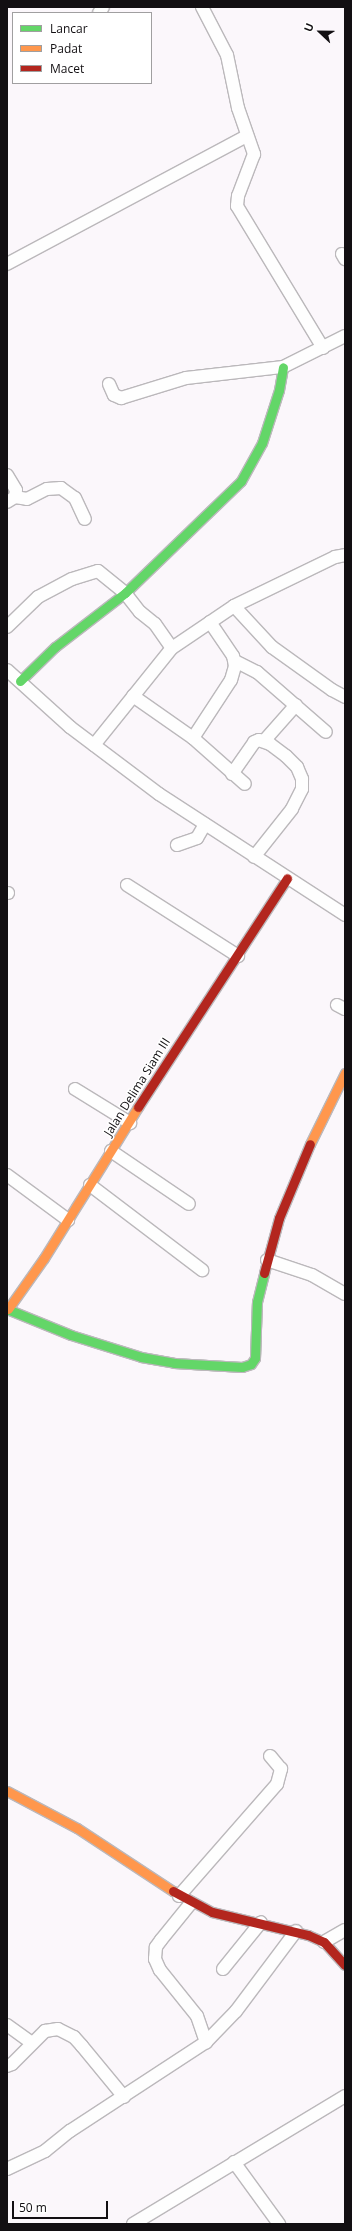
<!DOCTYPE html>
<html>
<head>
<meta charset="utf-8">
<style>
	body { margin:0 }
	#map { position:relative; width:352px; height:2231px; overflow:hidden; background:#fbf7fb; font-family:"Open Sans",sans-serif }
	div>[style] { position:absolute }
	.roads { filter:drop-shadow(1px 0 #bbb8bb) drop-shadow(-1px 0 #bbb8bb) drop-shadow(0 1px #bbb8bb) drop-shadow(0 -1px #bbb8bb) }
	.street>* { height:12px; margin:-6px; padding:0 6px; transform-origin:6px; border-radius:6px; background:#fefefe }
	.fast>* { height:9px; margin:-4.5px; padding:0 4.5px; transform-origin:4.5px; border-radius:4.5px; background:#63d668 }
	.slow>* { height:9px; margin:-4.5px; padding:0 4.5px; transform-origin:4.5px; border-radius:4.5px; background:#ff974d }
	.jam>* { height:9px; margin:-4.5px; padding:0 4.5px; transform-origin:4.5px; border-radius:4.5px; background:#b3261e }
	span { translate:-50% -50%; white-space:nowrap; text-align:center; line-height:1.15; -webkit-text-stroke:3px #fff; paint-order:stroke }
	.street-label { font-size:12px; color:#120f12 }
	.frame { position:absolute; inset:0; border:8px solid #120f12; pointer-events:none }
	.legend { position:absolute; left:12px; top:12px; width:140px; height:72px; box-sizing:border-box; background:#fff; border:1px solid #a09fa0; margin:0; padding:5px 7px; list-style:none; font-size:12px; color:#120f12 }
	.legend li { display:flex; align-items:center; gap:8px; height:20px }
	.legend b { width:20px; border:1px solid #a09fa0 }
	.north { position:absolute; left:300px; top:12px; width:40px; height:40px; -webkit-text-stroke:3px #fff; paint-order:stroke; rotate:292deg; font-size:11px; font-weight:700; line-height:16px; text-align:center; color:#120f12 }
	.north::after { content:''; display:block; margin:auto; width:14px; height:18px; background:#120f12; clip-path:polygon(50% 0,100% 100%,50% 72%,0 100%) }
	.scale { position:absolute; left:12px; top:2201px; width:96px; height:18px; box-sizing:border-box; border:2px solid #120f12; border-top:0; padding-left:5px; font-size:12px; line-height:14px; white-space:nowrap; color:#120f12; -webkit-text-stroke:3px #fff; paint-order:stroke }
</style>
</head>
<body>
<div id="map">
	<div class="roads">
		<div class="street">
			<i style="left:202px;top:7px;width:54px;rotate:62.5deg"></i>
			<i style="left:227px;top:55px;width:54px;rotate:78.3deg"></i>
			<i style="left:238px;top:108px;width:49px;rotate:70.8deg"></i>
			<i style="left:254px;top:154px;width:45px;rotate:110.9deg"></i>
			<i style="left:238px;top:196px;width:10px;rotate:96deg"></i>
			<i style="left:237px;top:206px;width:166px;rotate:58.8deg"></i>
			<i style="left:99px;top:13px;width:7px;rotate:-56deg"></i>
			<i style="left:342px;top:254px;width:6px;rotate:59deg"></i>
			<i style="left:7px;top:264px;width:272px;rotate:-28.1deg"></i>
			<i style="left:109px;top:384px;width:12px;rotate:66deg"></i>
			<i style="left:114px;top:395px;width:8px;rotate:23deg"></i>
			<i style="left:121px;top:398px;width:68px;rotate:-17.1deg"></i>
			<i style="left:186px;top:378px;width:98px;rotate:-6.5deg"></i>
			<i style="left:283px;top:367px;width:69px;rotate:-26.6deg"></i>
			<i style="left:7px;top:475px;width:17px;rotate:59deg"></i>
			<i style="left:16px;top:490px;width:7px;rotate:98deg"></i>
			<i style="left:15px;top:497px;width:9px;rotate:148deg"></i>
			<i style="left:15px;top:497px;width:12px;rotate:9deg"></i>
			<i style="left:27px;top:499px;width:22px;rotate:-27deg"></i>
			<i style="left:47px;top:489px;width:14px;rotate:-4deg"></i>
			<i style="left:61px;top:488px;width:17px;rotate:36deg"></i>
			<i style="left:75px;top:498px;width:23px;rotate:65deg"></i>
			<i style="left:234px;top:606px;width:56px;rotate:47.2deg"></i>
			<i style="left:272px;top:647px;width:74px;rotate:35.6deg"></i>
			<i style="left:332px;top:690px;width:15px;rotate:28deg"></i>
			<i style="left:7px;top:627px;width:43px;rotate:-44.1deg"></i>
			<i style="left:38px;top:597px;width:38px;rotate:-28deg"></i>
			<i style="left:72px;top:579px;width:27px;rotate:-17deg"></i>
			<i style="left:98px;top:571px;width:35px;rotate:39deg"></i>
			<i style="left:125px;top:593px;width:24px;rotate:52deg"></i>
			<i style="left:140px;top:612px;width:19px;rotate:39deg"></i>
			<i style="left:155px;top:624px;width:29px;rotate:55deg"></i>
			<i style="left:235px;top:661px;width:25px;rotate:27deg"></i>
			<i style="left:257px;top:672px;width:91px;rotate:41deg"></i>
			<i style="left:7px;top:670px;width:85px;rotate:42.1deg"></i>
			<i style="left:70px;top:727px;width:111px;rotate:37deg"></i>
			<i style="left:159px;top:794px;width:222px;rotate:33deg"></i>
			<i style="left:133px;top:696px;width:73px;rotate:35deg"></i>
			<i style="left:193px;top:738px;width:69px;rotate:41.5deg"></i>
			<i style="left:193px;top:738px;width:69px;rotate:-56.8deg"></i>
			<i style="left:231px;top:680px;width:15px;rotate:-74deg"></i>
			<i style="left:235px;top:666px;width:10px;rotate:-101deg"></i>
			<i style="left:233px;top:656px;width:41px;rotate:-124.1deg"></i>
			<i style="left:264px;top:741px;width:48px;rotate:-48.4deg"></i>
			<i style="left:94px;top:745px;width:124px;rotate:-51.2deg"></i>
			<i style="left:172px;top:648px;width:75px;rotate:-34.1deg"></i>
			<i style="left:234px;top:606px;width:112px;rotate:-25.9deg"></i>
			<i style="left:335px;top:557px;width:10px;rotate:-11deg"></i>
			<i style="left:232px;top:774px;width:39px;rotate:-55deg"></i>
			<i style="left:254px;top:742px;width:5px;rotate:-22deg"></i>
			<i style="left:259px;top:740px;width:12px;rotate:20deg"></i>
			<i style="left:270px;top:744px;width:20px;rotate:37deg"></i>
			<i style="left:286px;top:756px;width:16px;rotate:45deg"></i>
			<i style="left:297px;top:767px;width:13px;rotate:67deg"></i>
			<i style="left:302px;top:779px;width:10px;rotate:90deg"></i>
			<i style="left:302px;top:789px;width:22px;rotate:117deg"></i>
			<i style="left:292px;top:809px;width:61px;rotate:128.4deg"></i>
			<i style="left:177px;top:845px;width:21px;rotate:-19deg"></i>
			<i style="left:197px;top:838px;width:16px;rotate:-60deg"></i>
			<i style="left:127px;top:885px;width:132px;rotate:32.6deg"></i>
			<i style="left:7px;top:893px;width:1px"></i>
			<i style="left:337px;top:1005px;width:9px;rotate:27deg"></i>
			<i style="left:75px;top:1089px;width:65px;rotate:31.7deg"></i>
			<i style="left:111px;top:1151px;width:94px;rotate:34.2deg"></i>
			<i style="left:7px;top:1175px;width:76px;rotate:36.4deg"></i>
			<i style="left:90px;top:1185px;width:141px;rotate:37.2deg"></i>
			<i style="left:267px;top:1260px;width:47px;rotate:18.4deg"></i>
			<i style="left:312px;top:1275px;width:38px;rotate:30deg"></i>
			<i style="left:179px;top:1896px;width:149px;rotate:-48.8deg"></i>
			<i style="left:277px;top:1784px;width:16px;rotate:-75deg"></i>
			<i style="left:281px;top:1769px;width:17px;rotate:-130deg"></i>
			<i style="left:191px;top:1903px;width:48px;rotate:129deg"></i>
			<i style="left:161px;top:1940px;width:9px;rotate:126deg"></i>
			<i style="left:156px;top:1947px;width:12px;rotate:95deg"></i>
			<i style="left:155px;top:1959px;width:12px;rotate:66deg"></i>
			<i style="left:160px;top:1970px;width:59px;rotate:51.2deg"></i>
			<i style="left:197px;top:2016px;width:28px;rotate:71deg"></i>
			<i style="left:324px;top:1942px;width:24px;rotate:-30deg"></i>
			<i style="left:223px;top:1969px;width:60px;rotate:-51deg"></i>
			<i style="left:7px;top:2025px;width:31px;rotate:36deg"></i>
			<i style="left:7px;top:2066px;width:5px;rotate:-22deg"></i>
			<i style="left:12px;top:2064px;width:47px;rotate:-45deg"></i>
			<i style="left:45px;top:2031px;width:13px;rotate:-9deg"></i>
			<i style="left:58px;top:2029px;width:18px;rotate:27deg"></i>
			<i style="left:74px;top:2037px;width:12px;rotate:48deg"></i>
			<i style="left:82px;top:2046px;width:66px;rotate:50.5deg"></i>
			<i style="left:234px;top:2162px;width:77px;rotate:54deg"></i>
			<i style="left:7px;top:2169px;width:42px;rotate:-25.3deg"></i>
			<i style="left:45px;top:2151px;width:32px;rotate:-39deg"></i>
			<i style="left:70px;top:2131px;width:163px;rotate:-33.2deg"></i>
			<i style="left:206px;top:2042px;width:43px;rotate:-45.9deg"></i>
			<i style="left:236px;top:2011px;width:100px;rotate:-53.1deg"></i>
			<i style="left:133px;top:2224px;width:248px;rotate:-31.1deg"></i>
		</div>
		<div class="fast">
			<i style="left:20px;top:681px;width:49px;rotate:-44.2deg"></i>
			<i style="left:55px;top:647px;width:88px;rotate:-37.6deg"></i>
			<i style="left:125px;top:593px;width:161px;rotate:-44deg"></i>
			<i style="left:241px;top:481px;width:43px;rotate:-61.1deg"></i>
			<i style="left:262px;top:443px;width:56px;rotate:-72.2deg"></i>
			<i style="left:279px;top:390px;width:23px;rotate:-80deg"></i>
			<i style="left:7px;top:1309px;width:69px;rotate:22.1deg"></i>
			<i style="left:71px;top:1335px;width:73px;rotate:17.4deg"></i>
			<i style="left:141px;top:1357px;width:34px;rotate:10deg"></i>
			<i style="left:174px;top:1363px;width:68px;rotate:3.4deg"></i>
			<i style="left:242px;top:1367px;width:9px;rotate:-18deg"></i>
			<i style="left:251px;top:1364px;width:7px;rotate:-56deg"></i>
			<i style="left:255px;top:1358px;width:56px;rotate:-88deg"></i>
			<i style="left:257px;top:1302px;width:30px;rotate:-76deg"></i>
		</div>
		<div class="slow">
			<i style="left:310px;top:1144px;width:79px;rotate:-63.8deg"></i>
			<i style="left:8px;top:1309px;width:62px;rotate:-54.8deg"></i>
			<i style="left:44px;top:1258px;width:178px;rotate:-58.1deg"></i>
			<i style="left:7px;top:1791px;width:79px;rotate:27.9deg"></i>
			<i style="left:77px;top:1828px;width:115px;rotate:33.3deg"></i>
		</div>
		<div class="jam">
			<i style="left:138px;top:1107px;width:273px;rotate:-56.9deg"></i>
			<i style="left:264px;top:1273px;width:57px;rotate:-74.7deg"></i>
			<i style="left:279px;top:1218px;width:80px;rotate:-67.3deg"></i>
			<i style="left:173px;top:1891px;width:44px;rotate:28.3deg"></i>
			<i style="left:212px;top:1912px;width:99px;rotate:13.5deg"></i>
			<i style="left:308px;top:1935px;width:17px;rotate:24deg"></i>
			<i style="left:324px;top:1942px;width:31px;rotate:48deg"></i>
		</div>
	</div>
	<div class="street-label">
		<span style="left:137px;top:1087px;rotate:-58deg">Jalan Delima Siam III</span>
	</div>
	<div class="frame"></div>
	<ul class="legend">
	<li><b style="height:5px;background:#63d668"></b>Lancar</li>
	<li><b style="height:5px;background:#ff974d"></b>Padat</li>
	<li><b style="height:5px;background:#b3261e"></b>Macet</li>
	</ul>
	<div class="north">U</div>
	<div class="scale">50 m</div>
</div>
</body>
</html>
